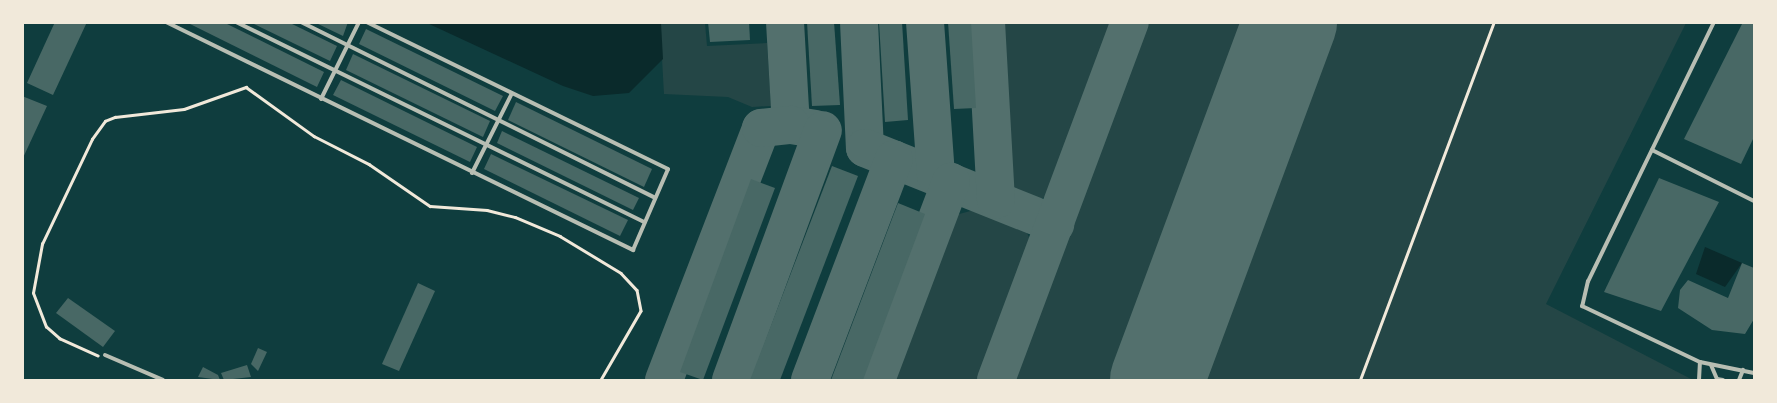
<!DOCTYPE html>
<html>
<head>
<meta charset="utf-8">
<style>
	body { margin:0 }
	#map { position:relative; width:1777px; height:403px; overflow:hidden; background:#0f3d3e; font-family:"PT Sans Narrow",sans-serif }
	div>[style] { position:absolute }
	.green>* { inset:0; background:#244646 }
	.water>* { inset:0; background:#0a2a2b }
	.taxiway>* { height:38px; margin:-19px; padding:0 19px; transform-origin:19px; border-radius:19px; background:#53706d }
	.runway>* { height:94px; margin:-47px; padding:0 47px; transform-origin:47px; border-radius:47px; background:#53706d }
	.building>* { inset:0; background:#486865 }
	.path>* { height:2.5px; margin:-1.25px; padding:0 1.25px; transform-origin:1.25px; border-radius:1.25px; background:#f1e9da }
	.service>* { height:4px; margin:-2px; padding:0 2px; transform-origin:2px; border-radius:2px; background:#b8beb3 }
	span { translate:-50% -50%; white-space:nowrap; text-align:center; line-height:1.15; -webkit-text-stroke:5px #f1e9da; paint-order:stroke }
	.frame { position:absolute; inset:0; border:24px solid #f1e9da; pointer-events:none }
</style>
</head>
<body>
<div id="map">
	<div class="green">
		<i style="clip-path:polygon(660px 23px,705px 23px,707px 46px,767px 43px,771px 106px,752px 107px,728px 97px,664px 94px)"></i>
		<i style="clip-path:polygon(999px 23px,1116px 23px,1058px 187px,1043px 198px,1028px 201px,1014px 191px,1006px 175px)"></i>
		<i style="clip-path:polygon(1143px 23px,1258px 23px,1125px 380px,1008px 380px)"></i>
		<i style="clip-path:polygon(1325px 23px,1686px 23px,1546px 304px,1693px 380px,1192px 380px)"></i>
		<i style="clip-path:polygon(985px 207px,1023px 225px,1033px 245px,983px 380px,891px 380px,952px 216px)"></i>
	</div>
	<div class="water">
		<i style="clip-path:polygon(427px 23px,661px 23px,663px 59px,629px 93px,593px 96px,563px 86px)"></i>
		<i style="clip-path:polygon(1705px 247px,1742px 263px,1725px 287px,1696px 274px)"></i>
	</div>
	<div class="taxiway">
		<i style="left:785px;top:22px;width:103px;rotate:86.7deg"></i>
		<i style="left:791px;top:125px;width:25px;rotate:9deg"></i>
		<i style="left:859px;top:22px;width:126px;rotate:87.3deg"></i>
		<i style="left:865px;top:148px;width:205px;rotate:21.8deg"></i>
		<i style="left:925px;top:22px;width:154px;rotate:85.9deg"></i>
		<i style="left:986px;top:22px;width:178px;rotate:86.8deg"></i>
		<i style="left:664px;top:380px;width:270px;rotate:-68.9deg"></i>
		<i style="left:761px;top:128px;width:30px;rotate:-6deg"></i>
		<i style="left:731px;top:380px;width:266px;rotate:-69.8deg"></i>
		<i style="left:810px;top:380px;width:236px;rotate:-69.2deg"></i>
		<i style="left:876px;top:380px;width:212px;rotate:-69.3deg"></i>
		<i style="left:996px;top:380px;width:382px;rotate:-69.5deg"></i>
	</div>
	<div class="runway">
		<i style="left:1157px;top:380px;width:382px;rotate:-69.6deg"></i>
	</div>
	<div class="building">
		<i style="clip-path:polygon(55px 22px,87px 22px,53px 95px,27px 83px)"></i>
		<i style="clip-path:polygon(186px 22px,223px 22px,324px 72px,317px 87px)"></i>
		<i style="clip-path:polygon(250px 22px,288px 22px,337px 46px,330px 61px)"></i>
		<i style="clip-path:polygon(314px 22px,348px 22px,343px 36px)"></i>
		<i style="clip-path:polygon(708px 22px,749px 22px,750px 40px,710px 42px)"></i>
		<i style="clip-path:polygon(807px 22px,834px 22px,840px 105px,812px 106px)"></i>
		<i style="clip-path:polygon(879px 22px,902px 22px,908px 120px,885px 122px)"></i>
		<i style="clip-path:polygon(948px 22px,971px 22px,976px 108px,954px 109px)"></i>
		<i style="clip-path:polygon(1743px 22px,1754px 22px,1754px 137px,1741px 164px,1684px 139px)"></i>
		<i style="clip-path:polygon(366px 29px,503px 96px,495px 111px,359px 44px)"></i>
		<i style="clip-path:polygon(353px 54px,490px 121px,483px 137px,346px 70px)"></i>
		<i style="clip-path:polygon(341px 80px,477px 147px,470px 162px,333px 95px)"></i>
		<i style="clip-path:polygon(22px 96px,47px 106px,22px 160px)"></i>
		<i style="clip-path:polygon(516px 102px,652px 169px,644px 187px,508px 120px)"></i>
		<i style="clip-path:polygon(502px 131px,639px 198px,633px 210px,497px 143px)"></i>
		<i style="clip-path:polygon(491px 154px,628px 220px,620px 236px,484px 169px)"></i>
		<i style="clip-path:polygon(832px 166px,858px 176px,780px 380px,750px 380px)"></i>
		<i style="clip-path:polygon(1659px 178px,1719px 202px,1661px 311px,1604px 292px)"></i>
		<i style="clip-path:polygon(751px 179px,775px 188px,703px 380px,680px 372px)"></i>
		<i style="clip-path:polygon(898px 203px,925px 214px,863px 380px,831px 380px)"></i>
		<i style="clip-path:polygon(1742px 263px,1754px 268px,1754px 319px,1745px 334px,1712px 330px,1678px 308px,1680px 290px,1688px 280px,1728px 298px)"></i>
		<i style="clip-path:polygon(418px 283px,435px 291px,399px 371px,382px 364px)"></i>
		<i style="clip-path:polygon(68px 298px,115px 331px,103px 347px,56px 313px)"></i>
		<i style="clip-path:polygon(258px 348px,267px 352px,258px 371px,251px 364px)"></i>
		<i style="clip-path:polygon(247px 365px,251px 377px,224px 380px,221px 373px)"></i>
		<i style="clip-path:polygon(203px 367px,218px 375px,220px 380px,198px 377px)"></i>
	</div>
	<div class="path">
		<i style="left:98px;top:356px;width:42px;rotate:-155.9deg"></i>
		<i style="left:60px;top:339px;width:18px;rotate:-139deg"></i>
		<i style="left:46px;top:327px;width:36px;rotate:-111deg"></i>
		<i style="left:33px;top:293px;width:50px;rotate:-79.6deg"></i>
		<i style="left:42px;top:244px;width:116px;rotate:-64.5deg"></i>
		<i style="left:92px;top:139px;width:22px;rotate:-54deg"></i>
		<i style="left:105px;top:121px;width:11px;rotate:-22deg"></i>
		<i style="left:115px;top:117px;width:69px;rotate:-6.6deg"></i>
		<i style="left:184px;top:109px;width:66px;rotate:-19.5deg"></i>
		<i style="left:246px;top:87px;width:84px;rotate:35.8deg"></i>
		<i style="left:314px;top:136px;width:62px;rotate:27deg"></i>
		<i style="left:369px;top:164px;width:74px;rotate:34.5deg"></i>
		<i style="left:430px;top:206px;width:57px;rotate:4deg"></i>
		<i style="left:487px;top:210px;width:29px;rotate:14deg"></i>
		<i style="left:515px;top:217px;width:49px;rotate:22.9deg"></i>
		<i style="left:560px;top:236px;width:71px;rotate:31.2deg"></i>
		<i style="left:621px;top:273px;width:23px;rotate:47deg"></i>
		<i style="left:637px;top:290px;width:21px;rotate:79deg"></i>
		<i style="left:641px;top:311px;width:80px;rotate:120.1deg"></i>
		<i style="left:1360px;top:380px;width:382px;rotate:-69.5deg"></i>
	</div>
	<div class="service">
		<i style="left:166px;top:22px;width:520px;rotate:26.02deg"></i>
		<i style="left:633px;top:250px;width:88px;rotate:-66.6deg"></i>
		<i style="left:668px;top:169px;width:336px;rotate:-154deg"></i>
		<i style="left:236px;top:22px;width:455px;rotate:26.1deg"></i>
		<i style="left:301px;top:22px;width:395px;rotate:26.4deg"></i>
		<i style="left:1714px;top:22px;width:288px;rotate:115.9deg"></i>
		<i style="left:1588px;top:281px;width:26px;rotate:103deg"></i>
		<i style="left:1582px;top:306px;width:131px;rotate:25.4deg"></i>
		<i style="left:1700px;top:362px;width:55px;rotate:11.5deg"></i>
		<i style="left:321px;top:99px;width:86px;rotate:-63.7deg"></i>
		<i style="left:1652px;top:150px;width:114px;rotate:26.6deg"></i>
		<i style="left:472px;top:173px;width:89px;rotate:-63.4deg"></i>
		<i style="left:105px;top:355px;width:63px;rotate:23.3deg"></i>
		<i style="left:1711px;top:365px;width:15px;rotate:67deg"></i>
		<i style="left:1717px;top:379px;width:6px;rotate:9deg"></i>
		<i style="left:1699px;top:380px;width:18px;rotate:-87deg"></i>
		<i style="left:1739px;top:380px;width:11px;rotate:-68deg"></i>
	</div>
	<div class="frame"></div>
</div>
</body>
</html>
